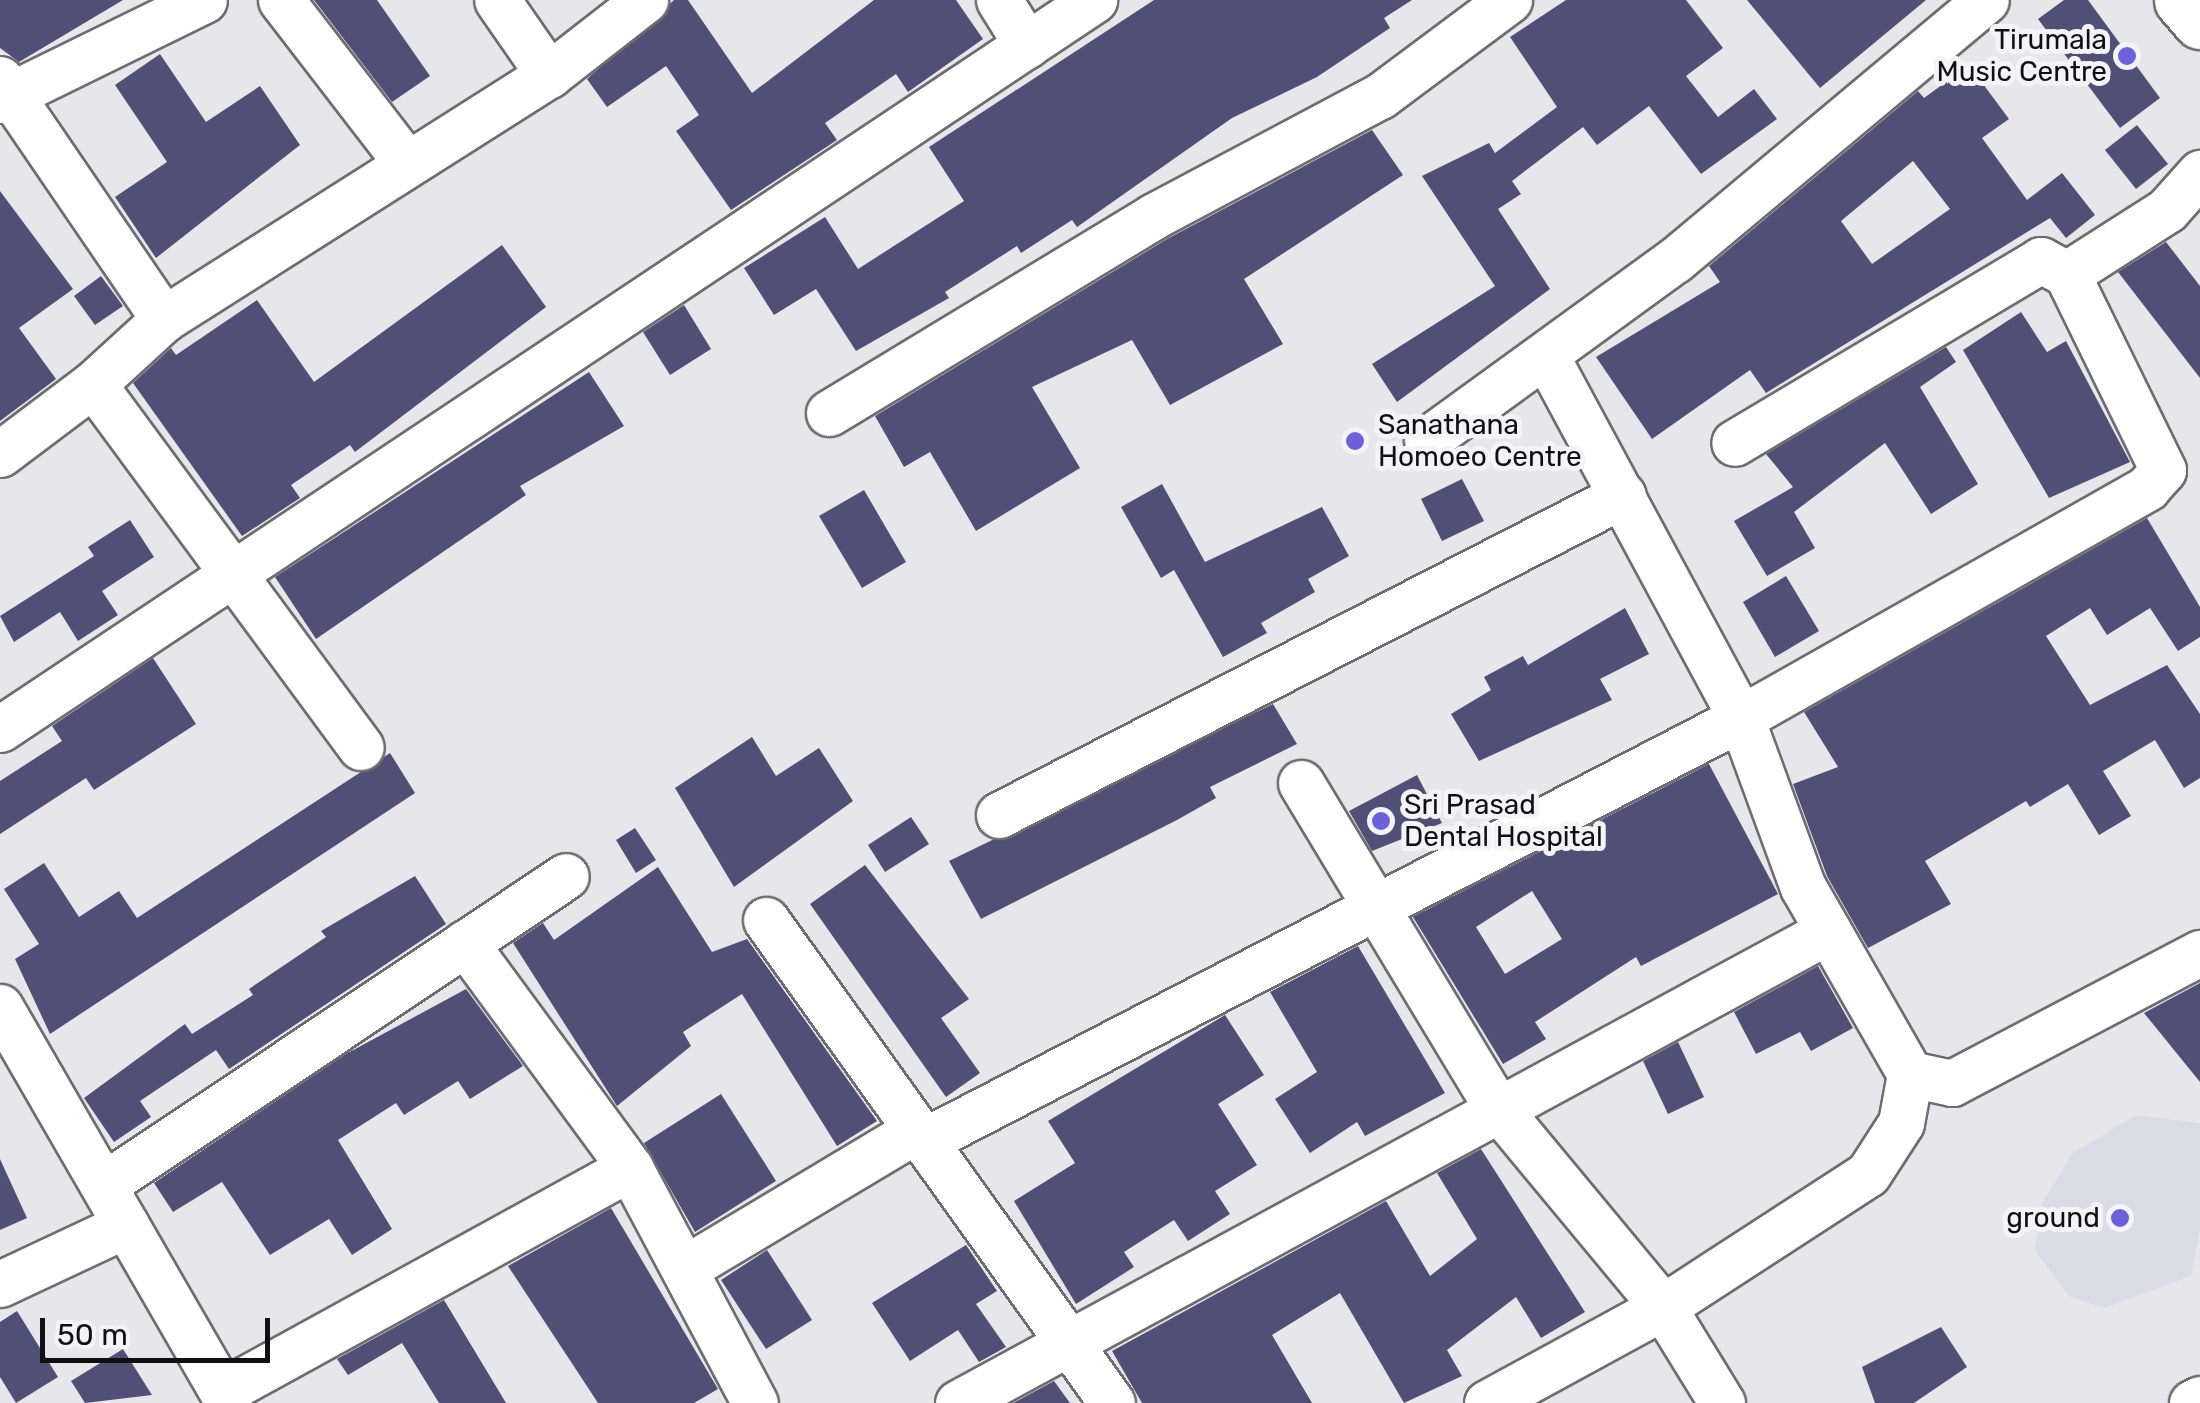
<!DOCTYPE html>
<html>
<head>
<meta charset="utf-8">
<style>
	body { margin:0 }
	#map { position:relative; width:2200px; height:1403px; overflow:hidden; background:#e7e7eb; font-family:Rubik,sans-serif }
	div>[style] { position:absolute }
	.built>* { inset:0; background:#dadbe6 }
	.building>* { inset:0; background:#505077 }
	.roads { filter:drop-shadow(2px 0 #6d6d71) drop-shadow(-2px 0 #6d6d71) drop-shadow(0 2px #6d6d71) drop-shadow(0 -2px #6d6d71) }
	.minor>* { height:45px; margin:-22.5px; padding:0 22.5px; transform-origin:22.5px; border-radius:22.5px; background:#fff }
	.highway>* { height:55px; margin:-27.5px; padding:0 27.5px; transform-origin:27.5px; border-radius:27.5px; background:#fff }
	.dots>* { width:28px; height:28px; translate:-50% -50%; box-sizing:border-box; border:5px solid #f4f4f8; border-radius:50% }
	span { translate:-50% -50%; white-space:nowrap; text-align:center; line-height:1.15; -webkit-text-stroke:10px #f4f4f8; paint-order:stroke }
	.poi-label { font-size:28px; color:#101011 }
	.right { translate:-100% -50%; text-align:right }
	.left { translate:0 -50%; text-align:left }
	.scale { position:absolute; left:40px; top:1318px; width:230px; height:45px; box-sizing:border-box; border:5px solid #101011; border-top:0; padding-left:12px; font-size:30px; line-height:35px; white-space:nowrap; color:#101011; -webkit-text-stroke:8px #f4f4f8; paint-order:stroke }
</style>
</head>
<body>
<div id="map">
	<div class="built">
		<i style="clip-path:polygon(2136px 1115px,2200px 1123px,2200px 1231px,2191px 1276px,2104px 1308px,2069px 1296px,2035px 1250px,2041px 1205px,2073px 1153px)"></i>
	</div>
	<div class="building">
		<i style="clip-path:polygon(0 0,123px 0,19px 62px,0 48px)"></i>
		<i style="clip-path:polygon(314px 0,377px 0,430px 76px,392px 102px)"></i>
		<i style="clip-path:polygon(674px 0,688px 0,752px 93px,874px 0,956px 0,983px 39px,908px 92px,896px 74px,825px 123px,837px 140px,731px 210px,676px 131px,699px 115px,666px 66px,607px 107px,587px 79px)"></i>
		<i style="clip-path:polygon(1154px 0,1412px 0,1384px 18px,1390px 28px,1317px 77px,1232px 118px,1077px 227px,1072px 220px,1021px 253px,1017px 246px,945px 292px,949px 298px,856px 351px,816px 289px,774px 315px,744px 268px,825px 217px,858px 269px,964px 201px,929px 147px)"></i>
		<i style="clip-path:polygon(1566px 0,1686px 0,1723px 48px,1686px 76px,1718px 117px,1754px 89px,1777px 119px,1701px 174px,1649px 106px,1597px 145px,1583px 127px,1512px 181px,1521px 194px,1498px 209px,1550px 289px,1397px 402px,1372px 364px,1495px 286px,1422px 176px,1489px 143px,1495px 153px,1557px 107px,1510px 37px)"></i>
		<i style="clip-path:polygon(1747px 0,1926px 0,1820px 88px)"></i>
		<i style="clip-path:polygon(2064px 0,2088px 0,2160px 98px,2120px 128px,2038px 19px)"></i>
		<i style="clip-path:polygon(160px 54px,206px 122px,260px 86px,300px 145px,156px 258px,115px 197px,167px 162px,115px 85px)"></i>
		<i style="clip-path:polygon(evenodd,1969px 65px,2009px 119px,1982px 138px,2027px 200px,2062px 173px,2095px 215px,2066px 238px,2050px 218px,1766px 393px,1750px 370px,1652px 439px,1596px 357px,1720px 282px,1709px 266px,1918px 91px,1924px 98px,1969px 65px,1913px 161px,1950px 209px,1872px 264px,1841px 221px,1913px 161px)"></i>
		<i style="clip-path:polygon(2137px 125px,2168px 164px,2136px 189px,2105px 150px)"></i>
		<i style="clip-path:polygon(1372px 130px,1403px 175px,1244px 279px,1283px 344px,1170px 405px,1132px 340px,1032px 387px,1080px 468px,976px 531px,930px 452px,904px 467px,875px 416px,1167px 239px)"></i>
		<i style="clip-path:polygon(0 191px,73px 289px,19px 328px,56px 379px,0 421px)"></i>
		<i style="clip-path:polygon(2166px 242px,2200px 286px,2200px 378px,2118px 272px)"></i>
		<i style="clip-path:polygon(502px 245px,546px 307px,355px 452px,350px 445px,291px 485px,300px 498px,242px 536px,133px 383px,171px 348px,176px 355px,257px 300px,314px 382px)"></i>
		<i style="clip-path:polygon(101px 276px,123px 306px,95px 325px,74px 296px)"></i>
		<i style="clip-path:polygon(684px 305px,711px 349px,670px 375px,643px 332px)"></i>
		<i style="clip-path:polygon(2021px 312px,2047px 352px,2066px 341px,2130px 462px,2049px 498px,1963px 350px)"></i>
		<i style="clip-path:polygon(1946px 347px,1956px 362px,1920px 387px,1978px 484px,1931px 514px,1885px 443px,1794px 512px,1815px 548px,1767px 576px,1734px 521px,1793px 487px,1766px 454px)"></i>
		<i style="clip-path:polygon(589px 372px,624px 426px,520px 486px,526px 495px,316px 639px,275px 577px)"></i>
		<i style="clip-path:polygon(1462px 479px,1484px 521px,1442px 541px,1421px 499px)"></i>
		<i style="clip-path:polygon(1162px 484px,1205px 562px,1322px 507px,1349px 556px,1308px 579px,1315px 592px,1261px 623px,1267px 633px,1223px 657px,1174px 570px,1161px 578px,1121px 507px)"></i>
		<i style="clip-path:polygon(864px 490px,906px 562px,862px 588px,819px 516px)"></i>
		<i style="clip-path:polygon(2147px 518px,2200px 607px,2200px 637px,2178px 651px,2150px 608px,2107px 635px,2090px 608px,2046px 636px,2090px 705px,2167px 665px,2200px 714px,2200px 778px,2184px 788px,2155px 740px,2103px 771px,2131px 816px,2099px 835px,2068px 784px,2030px 807px,2026px 801px,1925px 861px,1951px 904px,1868px 948px,1827px 876px,1793px 784px,1838px 767px,1804px 712px)"></i>
		<i style="clip-path:polygon(130px 520px,154px 557px,102px 591px,118px 615px,78px 641px,60px 612px,14px 642px,0 616px,94px 556px,88px 547px)"></i>
		<i style="clip-path:polygon(1786px 576px,1819px 631px,1775px 657px,1743px 602px)"></i>
		<i style="clip-path:polygon(1625px 608px,1649px 654px,1600px 679px,1612px 700px,1479px 761px,1451px 714px,1491px 690px,1484px 677px,1523px 656px,1528px 665px)"></i>
		<i style="clip-path:polygon(153px 658px,196px 724px,94px 790px,86px 778px,0 834px,0 781px,62px 741px,52px 726px)"></i>
		<i style="clip-path:polygon(1273px 704px,1297px 744px,1210px 787px,1216px 798px,1177px 820px,981px 919px,949px 861px)"></i>
		<i style="clip-path:polygon(752px 737px,776px 776px,819px 748px,853px 801px,734px 887px,675px 788px)"></i>
		<i style="clip-path:polygon(390px 753px,415px 793px,50px 1034px,15px 959px,39px 944px,4px 889px,44px 863px,79px 917px,119px 891px,137px 918px)"></i>
		<i style="clip-path:polygon(evenodd,1709px 764px,1778px 894px,1641px 966px,1636px 957px,1535px 1022px,1546px 1039px,1503px 1064px,1413px 917px,1709px 764px,1532px 891px,1562px 939px,1505px 974px,1476px 927px,1532px 891px)"></i>
		<i style="clip-path:polygon(1417px 775px,1442px 823px,1372px 851px,1349px 811px)"></i>
		<i style="clip-path:polygon(911px 817px,929px 844px,885px 872px,868px 845px)"></i>
		<i style="clip-path:polygon(635px 828px,656px 860px,636px 873px,616px 840px)"></i>
		<i style="clip-path:polygon(865px 865px,969px 999px,941px 1018px,980px 1073px,946px 1097px,810px 904px)"></i>
		<i style="clip-path:polygon(658px 867px,712px 952px,747px 939px,877px 1121px,837px 1146px,742px 994px,683px 1032px,691px 1046px,617px 1106px,513px 943px,543px 923px,554px 940px)"></i>
		<i style="clip-path:polygon(415px 876px,446px 924px,229px 1069px,216px 1050px,140px 1101px,151px 1117px,114px 1142px,84px 1098px,185px 1024px,192px 1034px,253px 995px,249px 989px,326px 937px,321px 931px)"></i>
		<i style="clip-path:polygon(1358px 946px,1445px 1093px,1365px 1136px,1357px 1122px,1310px 1153px,1275px 1099px,1317px 1072px,1270px 992px)"></i>
		<i style="clip-path:polygon(1818px 966px,1853px 1028px,1811px 1051px,1800px 1032px,1756px 1054px,1734px 1012px)"></i>
		<i style="clip-path:polygon(2200px 983px,2200px 1082px,2144px 1013px)"></i>
		<i style="clip-path:polygon(466px 989px,523px 1066px,470px 1099px,458px 1081px,404px 1115px,396px 1103px,338px 1140px,392px 1229px,352px 1255px,329px 1219px,270px 1255px,222px 1182px,173px 1212px,154px 1183px,346px 1054px)"></i>
		<i style="clip-path:polygon(1225px 1015px,1264px 1075px,1218px 1104px,1257px 1165px,1215px 1191px,1230px 1214px,1188px 1241px,1174px 1220px,1124px 1252px,1134px 1267px,1076px 1304px,1014px 1201px,1075px 1163px,1048px 1121px)"></i>
		<i style="clip-path:polygon(1678px 1042px,1704px 1097px,1668px 1114px,1643px 1061px)"></i>
		<i style="clip-path:polygon(721px 1094px,776px 1181px,695px 1232px,644px 1143px)"></i>
		<i style="clip-path:polygon(1481px 1149px,1585px 1312px,1541px 1338px,1516px 1297px,1447px 1350px,1462px 1376px,1404px 1403px,1340px 1293px,1272px 1335px,1312px 1403px,1142px 1403px,1112px 1351px,1386px 1201px,1430px 1276px,1477px 1239px,1437px 1173px)"></i>
		<i style="clip-path:polygon(0 1159px,27px 1218px,0 1230px)"></i>
		<i style="clip-path:polygon(611px 1208px,718px 1389px,694px 1403px,598px 1403px,508px 1266px)"></i>
		<i style="clip-path:polygon(966px 1245px,997px 1291px,976px 1304px,1006px 1347px,979px 1362px,958px 1330px,910px 1361px,872px 1303px)"></i>
		<i style="clip-path:polygon(767px 1250px,812px 1320px,766px 1349px,721px 1280px)"></i>
		<i style="clip-path:polygon(444px 1300px,506px 1403px,439px 1403px,402px 1343px,348px 1375px,337px 1359px)"></i>
		<i style="clip-path:polygon(17px 1311px,58px 1377px,16px 1403px,0 1377px,0 1322px)"></i>
		<i style="clip-path:polygon(1941px 1327px,1967px 1367px,1914px 1403px,1875px 1403px,1862px 1367px)"></i>
		<i style="clip-path:polygon(123px 1349px,152px 1395px,85px 1403px,71px 1381px)"></i>
		<i style="clip-path:polygon(1054px 1381px,1070px 1403px,1013px 1403px)"></i>
	</div>
	<div class="roads">
		<div class="minor">
			<i style="left:281px;top:0;width:202px;rotate:52.4deg"></i>
			<i style="left:999px;top:0;width:53px;rotate:58.1deg"></i>
			<i style="left:549px;top:75px;width:122px;rotate:-38deg"></i>
			<i style="left:0;top:79px;width:291px;rotate:55.7deg"></i>
			<i style="left:164px;top:319px;width:96px;rotate:137.5deg"></i>
			<i style="left:93px;top:384px;width:451px;rotate:53.6deg"></i>
			<i style="left:0;top:100px;width:227px;rotate:-26.1deg"></i>
			<i style="left:2067px;top:274px;width:119px;rotate:-32.6deg"></i>
			<i style="left:2167px;top:210px;width:50px;rotate:-48.3deg"></i>
			<i style="left:164px;top:319px;width:456px;rotate:-32.4deg"></i>
			<i style="left:549px;top:75px;width:91px;rotate:-124.7deg"></i>
			<i style="left:1546px;top:356px;width:411px;rotate:61.7deg"></i>
			<i style="left:1741px;top:718px;width:180px;rotate:69.9deg"></i>
			<i style="left:1803px;top:887px;width:215px;rotate:60.2deg"></i>
			<i style="left:1910px;top:1074px;width:43px;rotate:12.1deg"></i>
			<i style="left:1952px;top:1083px;width:280px;rotate:-27.7deg"></i>
			<i style="left:829px;top:413px;width:380px;rotate:-31.2deg"></i>
			<i style="left:1154px;top:216px;width:256px;rotate:-28deg"></i>
			<i style="left:1380px;top:96px;width:161px;rotate:-36.7deg"></i>
			<i style="left:1427px;top:440px;width:306px;rotate:-36deg"></i>
			<i style="left:1675px;top:260px;width:405px;rotate:-39.9deg"></i>
			<i style="left:0;top:454px;width:116px;rotate:-37deg"></i>
			<i style="left:0;top:729px;width:1315px;rotate:-33.68deg"></i>
			<i style="left:1301px;top:783px;width:377px;rotate:58.9deg"></i>
			<i style="left:1496px;top:1106px;width:261px;rotate:50.3deg"></i>
			<i style="left:1663px;top:1307px;width:113px;rotate:58.4deg"></i>
			<i style="left:999px;top:815px;width:701px;rotate:-27.15deg"></i>
			<i style="left:766px;top:920px;width:594px;rotate:54.38deg"></i>
			<i style="left:465px;top:943px;width:279px;rotate:53.7deg"></i>
			<i style="left:630px;top:1168px;width:266px;rotate:62deg"></i>
			<i style="left:0;top:1007px;width:457px;rotate:60deg"></i>
			<i style="left:924px;top:1141px;width:920px;rotate:-27.37deg"></i>
			<i style="left:1741px;top:718px;width:467px;rotate:-29.5deg"></i>
			<i style="left:2147px;top:488px;width:24px;rotate:-48deg"></i>
			<i style="left:2163px;top:470px;width:218px;rotate:-116.1deg"></i>
			<i style="left:2067px;top:274px;width:30px;rotate:-152deg"></i>
			<i style="left:2041px;top:260px;width:357px;rotate:149.2deg"></i>
			<i style="left:105px;top:1184px;width:554px;rotate:-33.75deg"></i>
			<i style="left:689px;top:1266px;width:265px;rotate:-30.9deg"></i>
			<i style="left:0;top:1284px;width:139px;rotate:-25.1deg"></i>
			<i style="left:224px;top:1391px;width:463px;rotate:-28.8deg"></i>
			<i style="left:958px;top:1403px;width:990px;rotate:-28.48deg"></i>
			<i style="left:1487px;top:1403px;width:200px;rotate:-28.6deg"></i>
			<i style="left:1663px;top:1307px;width:244px;rotate:-33deg"></i>
			<i style="left:1868px;top:1174px;width:61px;rotate:-57.1deg"></i>
			<i style="left:1901px;top:1123px;width:50px;rotate:-79.6deg"></i>
			<i style="left:2192px;top:1403px;width:9px;rotate:-27deg"></i>
		</div>
		<div class="highway">
			<i style="left:2182px;top:0;width:28px;rotate:49deg"></i>
		</div>
	</div>
	<div class="dots">
		<i style="left:2127px;top:56px;background:#6d61db"></i>
		<i style="left:1355px;top:441px;background:#6d61db"></i>
		<i style="left:1381px;top:821px;background:#6d61db"></i>
		<i style="left:2120px;top:1218px;background:#6d61db"></i>
	</div>
	<div class="poi-label">
		<span class="right" style="left:2107px;top:56px">Tirumala<br>Music Centre</span>
		<span class="left" style="left:1378px;top:441px">Sanathana<br>Homoeo Centre</span>
		<span class="left" style="left:1404px;top:821px">Sri Prasad<br>Dental Hospital</span>
		<span class="right" style="left:2100px;top:1218px">ground</span>
	</div>
	<div class="scale">50 m</div>
</div>
</body>
</html>
